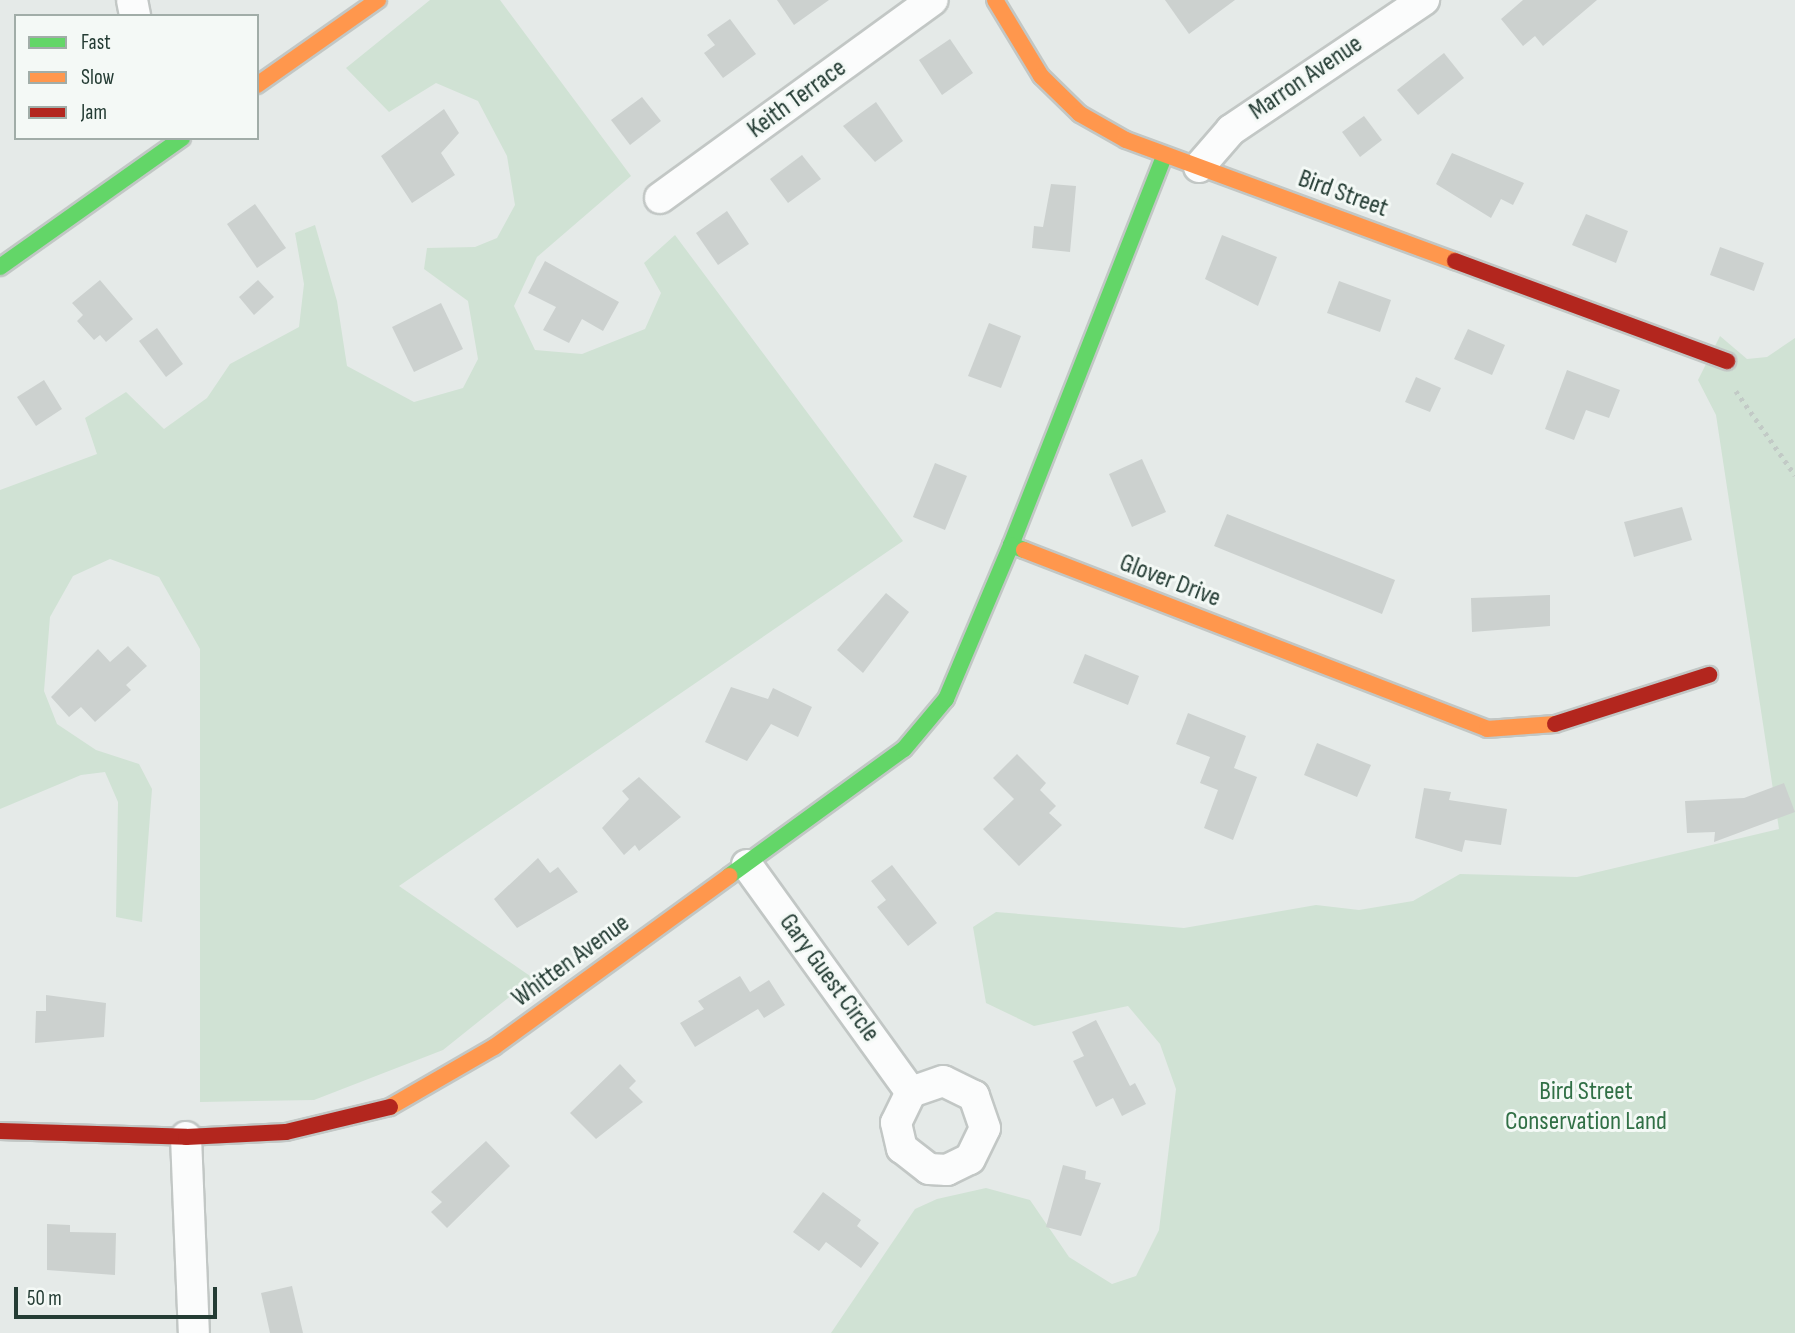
<!DOCTYPE html>
<html>
<head>
<meta charset="utf-8">
<style>
	body { margin:0 }
	#map { position:relative; width:1795px; height:1333px; overflow:hidden; background:#e5eae8; font-family:"Sofia Sans Condensed",sans-serif }
	div>[style] { position:absolute }
	.green>* { inset:0; background:#d0e2d4 }
	.building>* { inset:0; background:#ccd1cf }
	.path>* { height:4.5px; margin-top:-2.25px; transform-origin:0; background:repeating-linear-gradient(90deg,#c2cac6 0 3.5px,transparent 0 8.5px) }
	.roads { filter:drop-shadow(2px 0 #c2c7c5) drop-shadow(-2px 0 #c2c7c5) drop-shadow(0 2px #c2c7c5) drop-shadow(0 -2px #c2c7c5) }
	.street>* { height:30px; margin:-15px; padding:0 15px; transform-origin:15px; border-radius:15px; background:#fbfcfc }
	.fast>* { height:16px; margin:-8px; padding:0 8px; transform-origin:8px; border-radius:8px; background:#63d668 }
	.slow>* { height:16px; margin:-8px; padding:0 8px; transform-origin:8px; border-radius:8px; background:#ff974d }
	.jam>* { height:16px; margin:-8px; padding:0 8px; transform-origin:8px; border-radius:8px; background:#b3261e }
	span { translate:-50% -50%; white-space:nowrap; text-align:center; line-height:1.15; -webkit-text-stroke:6px #f4f9f6; paint-order:stroke }
	.street-label { font-size:26px; color:#243c34 }
	.park-label { font-size:26px; color:#317046 }
	.legend { position:absolute; left:14px; top:14px; width:245px; height:126px; box-sizing:border-box; background:#f4f9f6; border:2px solid #a1ada8; margin:0; padding:9px 12px; list-style:none; font-size:21px; color:#243c34 }
	.legend li { display:flex; align-items:center; gap:14px; height:35px }
	.legend b { width:35px; border:2px solid #a1ada8 }
	.scale { position:absolute; left:14px; top:1287px; width:203px; height:32px; box-sizing:border-box; border:4px solid #243c34; border-top:0; padding-left:9px; font-size:21px; line-height:24px; white-space:nowrap; color:#243c34; -webkit-text-stroke:5px #f4f9f6; paint-order:stroke }
</style>
</head>
<body>
<div id="map">
	<div class="green">
		<i style="clip-path:polygon(430px 0,500px 0,631px 176px,537px 257px,514px 306px,535px 350px,582px 354px,645px 329px,661px 293px,644px 263px,675px 235px,903px 541px,399px 886px,533px 978px,443px 1050px,314px 1100px,200px 1102px,200px 649px,159px 577px,110px 559px,73px 576px,50px 617px,44px 691px,57px 724px,96px 750px,139px 764px,152px 789px,142px 922px,116px 917px,118px 802px,105px 772px,81px 775px,0 809px,0 490px,97px 454px,85px 418px,126px 392px,164px 429px,207px 398px,230px 364px,299px 327px,304px 284px,295px 233px,315px 225px,337px 301px,347px 366px,414px 402px,463px 388px,478px 359px,468px 301px,424px 269px,427px 248px,475px 247px,497px 238px,515px 205px,507px 156px,478px 101px,436px 83px,389px 112px,346px 68px)"></i>
		<i style="clip-path:polygon(1720px 336px,1747px 359px,1767px 357px,1795px 338px,1795px 1333px,831px 1333px,915px 1209px,937px 1199px,986px 1188px,1030px 1200px,1069px 1257px,1112px 1284px,1136px 1276px,1159px 1230px,1176px 1089px,1160px 1044px,1128px 1006px,1034px 1026px,986px 1003px,973px 927px,996px 912px,1184px 928px,1316px 905px,1359px 910px,1413px 901px,1460px 874px,1577px 877px,1779px 829px,1716px 415px,1698px 380px)"></i>
	</div>
	<div class="building">
		<i style="clip-path:polygon(777px 0,829px 0,794px 25px)"></i>
		<i style="clip-path:polygon(1165px 0,1235px 0,1189px 34px)"></i>
		<i style="clip-path:polygon(1523px 0,1597px 0,1543px 46px,1535px 36px,1523px 46px,1501px 19px)"></i>
		<i style="clip-path:polygon(730px 19px,756px 54px,723px 78px,704px 53px,715px 45px,707px 35px)"></i>
		<i style="clip-path:polygon(950px 39px,973px 73px,942px 95px,919px 60px)"></i>
		<i style="clip-path:polygon(1444px 53px,1464px 78px,1418px 115px,1397px 90px)"></i>
		<i style="clip-path:polygon(642px 97px,661px 121px,630px 145px,611px 120px)"></i>
		<i style="clip-path:polygon(876px 102px,903px 141px,875px 162px,843px 126px)"></i>
		<i style="clip-path:polygon(444px 109px,459px 133px,441px 153px,455px 175px,412px 203px,381px 156px)"></i>
		<i style="clip-path:polygon(1364px 116px,1382px 140px,1360px 157px,1342px 132px)"></i>
		<i style="clip-path:polygon(1452px 153px,1524px 183px,1513px 205px,1501px 199px,1491px 218px,1436px 184px)"></i>
		<i style="clip-path:polygon(802px 155px,821px 179px,788px 203px,770px 179px)"></i>
		<i style="clip-path:polygon(1051px 184px,1076px 186px,1070px 252px,1032px 248px,1034px 226px,1043px 227px)"></i>
		<i style="clip-path:polygon(255px 204px,286px 248px,257px 268px,227px 224px)"></i>
		<i style="clip-path:polygon(727px 211px,749px 244px,718px 265px,696px 233px)"></i>
		<i style="clip-path:polygon(1586px 214px,1628px 231px,1616px 263px,1572px 245px)"></i>
		<i style="clip-path:polygon(1222px 235px,1277px 257px,1258px 306px,1205px 279px)"></i>
		<i style="clip-path:polygon(1720px 247px,1764px 263px,1754px 291px,1710px 275px)"></i>
		<i style="clip-path:polygon(545px 261px,619px 302px,603px 331px,582px 319px,569px 343px,543px 330px,556px 307px,528px 293px)"></i>
		<i style="clip-path:polygon(100px 280px,133px 319px,106px 342px,100px 335px,94px 340px,77px 321px,83px 315px,72px 303px)"></i>
		<i style="clip-path:polygon(258px 280px,274px 297px,254px 315px,239px 297px)"></i>
		<i style="clip-path:polygon(1339px 281px,1391px 300px,1380px 332px,1327px 313px)"></i>
		<i style="clip-path:polygon(441px 303px,463px 349px,414px 372px,392px 327px)"></i>
		<i style="clip-path:polygon(989px 323px,1021px 336px,1001px 388px,968px 376px)"></i>
		<i style="clip-path:polygon(157px 328px,183px 364px,166px 377px,139px 341px)"></i>
		<i style="clip-path:polygon(1468px 329px,1505px 345px,1492px 375px,1454px 359px)"></i>
		<i style="clip-path:polygon(1567px 370px,1620px 390px,1609px 418px,1586px 410px,1574px 440px,1545px 429px)"></i>
		<i style="clip-path:polygon(1416px 377px,1441px 388px,1430px 412px,1405px 402px)"></i>
		<i style="clip-path:polygon(44px 380px,62px 409px,36px 426px,17px 397px)"></i>
		<i style="clip-path:polygon(1142px 459px,1166px 512px,1132px 527px,1109px 474px)"></i>
		<i style="clip-path:polygon(935px 463px,967px 476px,945px 530px,913px 517px)"></i>
		<i style="clip-path:polygon(1682px 507px,1692px 540px,1634px 557px,1624px 522px)"></i>
		<i style="clip-path:polygon(1227px 514px,1395px 580px,1382px 614px,1214px 546px)"></i>
		<i style="clip-path:polygon(886px 593px,909px 612px,863px 673px,837px 650px)"></i>
		<i style="clip-path:polygon(1550px 595px,1550px 626px,1472px 632px,1471px 598px)"></i>
		<i style="clip-path:polygon(128px 646px,147px 666px,126px 685px,131px 690px,95px 722px,81px 707px,69px 717px,51px 697px,98px 649px,110px 662px)"></i>
		<i style="clip-path:polygon(1085px 654px,1139px 676px,1128px 705px,1073px 683px)"></i>
		<i style="clip-path:polygon(731px 687px,768px 699px,773px 688px,812px 707px,798px 737px,771px 724px,747px 761px,705px 742px)"></i>
		<i style="clip-path:polygon(1188px 713px,1246px 736px,1234px 768px,1257px 777px,1233px 840px,1204px 828px,1218px 790px,1200px 783px,1210px 757px,1176px 744px)"></i>
		<i style="clip-path:polygon(1317px 743px,1371px 765px,1357px 797px,1304px 775px)"></i>
		<i style="clip-path:polygon(1017px 754px,1046px 783px,1040px 790px,1056px 806px,1049px 813px,1062px 825px,1019px 866px,983px 829px,1014px 799px,993px 778px)"></i>
		<i style="clip-path:polygon(639px 777px,681px 817px,639px 851px,635px 845px,624px 855px,602px 828px,629px 799px,622px 791px)"></i>
		<i style="clip-path:polygon(1784px 783px,1795px 812px,1714px 842px,1715px 832px,1687px 833px,1685px 801px,1744px 798px)"></i>
		<i style="clip-path:polygon(1424px 788px,1451px 792px,1449px 800px,1507px 809px,1501px 845px,1465px 840px,1462px 852px,1415px 838px)"></i>
		<i style="clip-path:polygon(538px 858px,550px 873px,558px 867px,578px 892px,517px 928px,494px 899px)"></i>
		<i style="clip-path:polygon(892px 865px,937px 923px,908px 946px,877px 907px,886px 900px,871px 881px)"></i>
		<i style="clip-path:polygon(740px 976px,750px 992px,769px 980px,785px 1005px,764px 1018px,758px 1009px,695px 1047px,680px 1023px,704px 1009px,698px 1001px)"></i>
		<i style="clip-path:polygon(46px 995px,106px 1003px,104px 1037px,35px 1043px,36px 1011px,46px 1011px)"></i>
		<i style="clip-path:polygon(1096px 1020px,1130px 1086px,1135px 1083px,1146px 1104px,1122px 1116px,1113px 1098px,1096px 1107px,1073px 1061px,1084px 1056px,1072px 1032px)"></i>
		<i style="clip-path:polygon(620px 1064px,636px 1081px,629px 1088px,643px 1102px,596px 1139px,570px 1113px)"></i>
		<i style="clip-path:polygon(486px 1141px,510px 1166px,447px 1228px,431px 1212px,442px 1202px,431px 1192px)"></i>
		<i style="clip-path:polygon(1063px 1165px,1086px 1171px,1085px 1179px,1101px 1183px,1081px 1236px,1046px 1227px)"></i>
		<i style="clip-path:polygon(823px 1192px,861px 1220px,857px 1226px,879px 1243px,861px 1268px,826px 1242px,819px 1251px,793px 1232px)"></i>
		<i style="clip-path:polygon(47px 1224px,70px 1225px,70px 1232px,116px 1233px,115px 1275px,47px 1270px)"></i>
		<i style="clip-path:polygon(292px 1286px,303px 1333px,270px 1333px,261px 1293px)"></i>
	</div>
	<div class="path">
		<i style="left:1736px;top:391px;width:103px;rotate:54.9deg"></i>
	</div>
	<div class="roads">
		<div class="street">
			<i style="left:132px;top:0;width:16px;rotate:79deg"></i>
			<i style="left:1199px;top:167px;width:49px;rotate:-49.1deg"></i>
			<i style="left:1231px;top:130px;width:233px;rotate:-34deg"></i>
			<i style="left:660px;top:198px;width:337px;rotate:-36deg"></i>
			<i style="left:747px;top:865px;width:280px;rotate:54.2deg"></i>
			<i style="left:911px;top:1092px;width:34px;rotate:116deg"></i>
			<i style="left:896px;top:1123px;width:26px;rotate:77deg"></i>
			<i style="left:902px;top:1148px;width:34px;rotate:38deg"></i>
			<i style="left:929px;top:1169px;width:18px;rotate:3deg"></i>
			<i style="left:947px;top:1170px;width:25px;rotate:-26deg"></i>
			<i style="left:970px;top:1159px;width:34px;rotate:-64deg"></i>
			<i style="left:985px;top:1128px;width:34px;rotate:-109deg"></i>
			<i style="left:974px;top:1096px;width:34px;rotate:-154deg"></i>
			<i style="left:943px;top:1081px;width:34px;rotate:161deg"></i>
			<i style="left:186px;top:1137px;width:196px;rotate:87.7deg"></i>
		</div>
		<div class="fast">
			<i style="left:0;top:267px;width:223px;rotate:-35.3deg"></i>
			<i style="left:1024px;top:550px;width:14px;rotate:-159deg"></i>
			<i style="left:1011px;top:545px;width:419px;rotate:-68.5deg"></i>
			<i style="left:729px;top:876px;width:216px;rotate:-36deg"></i>
			<i style="left:904px;top:749px;width:65px;rotate:-50deg"></i>
			<i style="left:946px;top:699px;width:167px;rotate:-67.1deg"></i>
		</div>
		<div class="slow">
			<i style="left:995px;top:0;width:89px;rotate:58.8deg"></i>
			<i style="left:1041px;top:76px;width:54px;rotate:44.3deg"></i>
			<i style="left:1080px;top:114px;width:53px;rotate:29.5deg"></i>
			<i style="left:1126px;top:140px;width:351px;rotate:20.2deg"></i>
			<i style="left:257px;top:85px;width:148px;rotate:-35.1deg"></i>
			<i style="left:1024px;top:550px;width:496px;rotate:21.1deg"></i>
			<i style="left:1487px;top:729px;width:68px;rotate:-4.2deg"></i>
			<i style="left:390px;top:1107px;width:120px;rotate:-30deg"></i>
			<i style="left:494px;top:1047px;width:291px;rotate:-36deg"></i>
		</div>
		<div class="jam">
			<i style="left:1455px;top:261px;width:290px;rotate:20.2deg"></i>
			<i style="left:1555px;top:724px;width:162px;rotate:-17.7deg"></i>
			<i style="left:0;top:1131px;width:186px;rotate:1.8deg"></i>
			<i style="left:186px;top:1137px;width:100px;rotate:-2.9deg"></i>
			<i style="left:286px;top:1132px;width:107px;rotate:-13.5deg"></i>
		</div>
	</div>
	<div class="street-label">
		<span style="left:1306px;top:78px;rotate:-34deg">Marron Avenue</span>
		<span style="left:797px;top:99px;rotate:-36deg">Keith Terrace</span>
		<span style="left:1343px;top:194px;rotate:20deg">Bird Street</span>
		<span style="left:1170px;top:581px;rotate:21deg">Glover Drive</span>
		<span style="left:571px;top:961px;rotate:-36deg">Whitten Avenue</span>
		<span style="left:829px;top:978px;rotate:54deg">Gary Guest Circle</span>
	</div>
	<div class="park-label">
		<span style="left:1586px;top:1107px">Bird Street<br>Conservation Land</span>
	</div>
	<ul class="legend">
	<li><b style="height:9px;background:#63d668"></b>Fast</li>
	<li><b style="height:9px;background:#ff974d"></b>Slow</li>
	<li><b style="height:9px;background:#b3261e"></b>Jam</li>
	</ul>
	<div class="scale">50 m</div>
</div>
</body>
</html>
